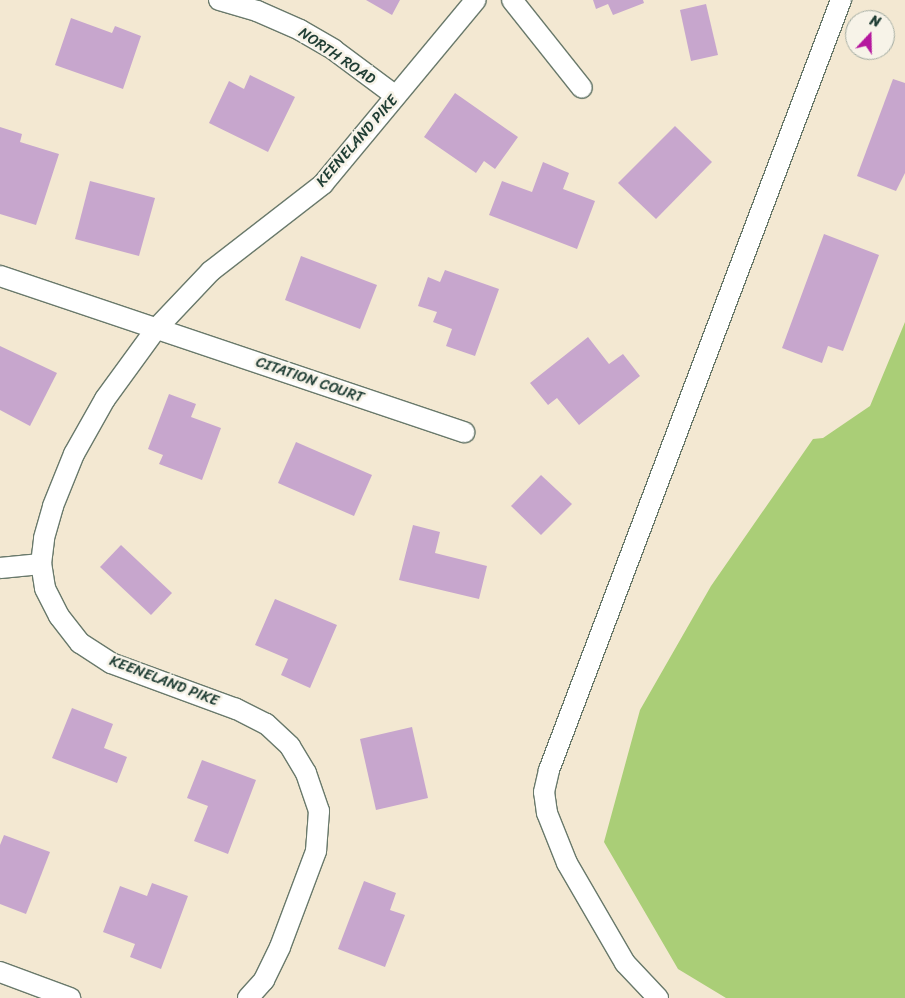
<!DOCTYPE html>
<html>
<head>
<meta charset="utf-8">
<style>
	body { margin:0 }
	#map { position:relative; width:905px; height:998px; overflow:hidden; background:#f3e8d2; font-family:Sriracha,sans-serif }
	div>[style] { position:absolute }
	.green>* { inset:0; background:#aace77 }
	.building>* { inset:0; background:#c7a6cd }
	.roads { filter:drop-shadow(1px 0 #69796b) drop-shadow(-1px 0 #69796b) drop-shadow(0 1px #69796b) drop-shadow(0 -1px #69796b) }
	.minor>* { height:20px; margin:-10px; padding:0 10px; transform-origin:10px; border-radius:10px; background:#fff }
	span { translate:-50% -50%; white-space:nowrap; text-align:center; line-height:1.15; -webkit-text-stroke:5px #f7f3e8; paint-order:stroke }
	.street-label { font-size:15px; color:#1f3d34 }
	.north { position:absolute; left:845px; top:10px; width:50px; height:50px; box-sizing:border-box; background:#f7f3e8; border:1px solid #a1aaa0; border-radius:50%; rotate:21deg; font-size:14px; font-weight:700; line-height:20px; text-align:center; color:#1f3d34 }
	.north::after { content:''; display:block; margin:auto; width:18px; height:22px; background:#b5179e; clip-path:polygon(50% 0,100% 100%,50% 72%,0 100%) }
</style>
</head>
<body>
<div id="map">
	<div class="green">
		<i style="clip-path:polygon(905px 322px,905px 998px,726px 998px,678px 969px,604px 842px,640px 710px,711px 586px,813px 439px,823px 438px,870px 406px)"></i>
	</div>
	<div class="building">
		<i style="clip-path:polygon(366px 0,400px 0,392px 15px)"></i>
		<i style="clip-path:polygon(593px 0,643px 0,644px 3px,613px 15px,608px 4px,596px 9px)"></i>
		<i style="clip-path:polygon(706px 4px,718px 55px,691px 61px,680px 10px)"></i>
		<i style="clip-path:polygon(71px 18px,112px 33px,115px 26px,141px 36px,123px 89px,55px 65px)"></i>
		<i style="clip-path:polygon(250px 75px,295px 97px,268px 152px,209px 123px,229px 81px,244px 89px)"></i>
		<i style="clip-path:polygon(893px 79px,905px 83px,905px 173px,896px 191px,857px 176px)"></i>
		<i style="clip-path:polygon(455px 93px,518px 137px,495px 169px,484px 161px,476px 173px,424px 137px)"></i>
		<i style="clip-path:polygon(675px 126px,712px 162px,656px 219px,618px 183px)"></i>
		<i style="clip-path:polygon(0 127px,22px 134px,20px 142px,59px 154px,36px 225px,0 214px)"></i>
		<i style="clip-path:polygon(543px 162px,569px 173px,563px 189px,595px 201px,577px 249px,489px 215px,502px 181px,532px 192px)"></i>
		<i style="clip-path:polygon(90px 181px,155px 198px,139px 256px,75px 239px)"></i>
		<i style="clip-path:polygon(824px 234px,879px 255px,843px 351px,828px 346px,822px 363px,782px 348px)"></i>
		<i style="clip-path:polygon(301px 256px,377px 285px,360px 329px,285px 300px)"></i>
		<i style="clip-path:polygon(445px 270px,499px 289px,475px 356px,446px 346px,452px 329px,433px 322px,437px 312px,418px 306px,428px 277px,440px 282px)"></i>
		<i style="clip-path:polygon(588px 337px,609px 364px,623px 354px,640px 376px,579px 425px,557px 398px,548px 405px,530px 383px)"></i>
		<i style="clip-path:polygon(0 346px,57px 373px,30px 426px,0 410px)"></i>
		<i style="clip-path:polygon(169px 394px,196px 404px,191px 417px,221px 428px,202px 480px,159px 464px,163px 455px,148px 449px)"></i>
		<i style="clip-path:polygon(296px 442px,372px 475px,354px 516px,278px 483px)"></i>
		<i style="clip-path:polygon(541px 475px,572px 504px,541px 535px,511px 506px)"></i>
		<i style="clip-path:polygon(413px 525px,440px 532px,435px 553px,487px 566px,479px 599px,399px 580px)"></i>
		<i style="clip-path:polygon(121px 545px,172px 593px,151px 615px,100px 567px)"></i>
		<i style="clip-path:polygon(275px 599px,337px 625px,310px 688px,281px 675px,288px 659px,255px 645px)"></i>
		<i style="clip-path:polygon(72px 708px,113px 724px,104px 748px,127px 757px,117px 783px,52px 758px)"></i>
		<i style="clip-path:polygon(412px 727px,428px 798px,376px 810px,360px 739px)"></i>
		<i style="clip-path:polygon(202px 760px,256px 780px,228px 854px,194px 841px,208px 806px,187px 798px)"></i>
		<i style="clip-path:polygon(4px 835px,50px 852px,26px 914px,0 904px,0 845px)"></i>
		<i style="clip-path:polygon(364px 881px,396px 893px,390px 910px,405px 915px,385px 967px,338px 949px)"></i>
		<i style="clip-path:polygon(152px 883px,188px 896px,161px 969px,130px 957px,135px 944px,103px 932px,120px 886px,147px 896px)"></i>
	</div>
	<div class="roads">
		<div class="minor">
			<i style="left:219px;top:0;width:40px;rotate:16deg"></i>
			<i style="left:257px;top:11px;width:47px;rotate:23.8deg"></i>
			<i style="left:300px;top:30px;width:39px;rotate:30deg"></i>
			<i style="left:334px;top:50px;width:77px;rotate:36.6deg"></i>
			<i style="left:512px;top:0;width:112px;rotate:51.5deg"></i>
			<i style="left:0;top:276px;width:490px;rotate:18.6deg"></i>
			<i style="left:0;top:568px;width:41px;rotate:-5.6deg"></i>
			<i style="left:0;top:972px;width:75px;rotate:20.4deg"></i>
			<i style="left:248px;top:998px;width:24px;rotate:-48deg"></i>
			<i style="left:264px;top:980px;width:37px;rotate:-64deg"></i>
			<i style="left:280px;top:947px;width:103px;rotate:-69.4deg"></i>
			<i style="left:316px;top:851px;width:40px;rotate:-85.7deg"></i>
			<i style="left:319px;top:811px;width:40px;rotate:-108.9deg"></i>
			<i style="left:306px;top:773px;width:31px;rotate:-121deg"></i>
			<i style="left:290px;top:746px;width:33px;rotate:-137deg"></i>
			<i style="left:266px;top:724px;width:34px;rotate:-153deg"></i>
			<i style="left:236px;top:709px;width:133px;rotate:-159.8deg"></i>
			<i style="left:111px;top:663px;width:37px;rotate:-147deg"></i>
			<i style="left:80px;top:643px;width:34px;rotate:-128deg"></i>
			<i style="left:59px;top:616px;width:31px;rotate:-117deg"></i>
			<i style="left:45px;top:588px;width:24px;rotate:-99deg"></i>
			<i style="left:41px;top:564px;width:26px;rotate:-83deg"></i>
			<i style="left:44px;top:538px;width:33px;rotate:-74deg"></i>
			<i style="left:53px;top:506px;width:56px;rotate:-68deg"></i>
			<i style="left:74px;top:454px;width:63px;rotate:-60.6deg"></i>
			<i style="left:105px;top:399px;width:87px;rotate:-53.9deg"></i>
			<i style="left:156px;top:329px;width:80px;rotate:-46.5deg"></i>
			<i style="left:211px;top:271px;width:142px;rotate:-37.8deg"></i>
			<i style="left:323px;top:184px;width:239px;rotate:-50.3deg"></i>
			<i style="left:658px;top:998px;width:48px;rotate:-133.3deg"></i>
			<i style="left:625px;top:963px;width:116px;rotate:-120.1deg"></i>
			<i style="left:567px;top:863px;width:54px;rotate:-111.8deg"></i>
			<i style="left:547px;top:813px;width:21px;rotate:-98deg"></i>
			<i style="left:544px;top:792px;width:23px;rotate:-77deg"></i>
			<i style="left:549px;top:770px;width:824px;rotate:-69.23deg"></i>
		</div>
	</div>
	<div class="street-label">
		<span style="left:337px;top:56px;rotate:34deg">NORTH ROAD</span>
		<span style="left:357px;top:141px;rotate:-49deg">KEENELAND PIKE</span>
		<span style="left:310px;top:380px;rotate:19deg">CITATION COURT</span>
		<span style="left:164px;top:681px;rotate:21deg">KEENELAND PIKE</span>
	</div>
	<div class="north">N</div>
</div>
</body>
</html>
